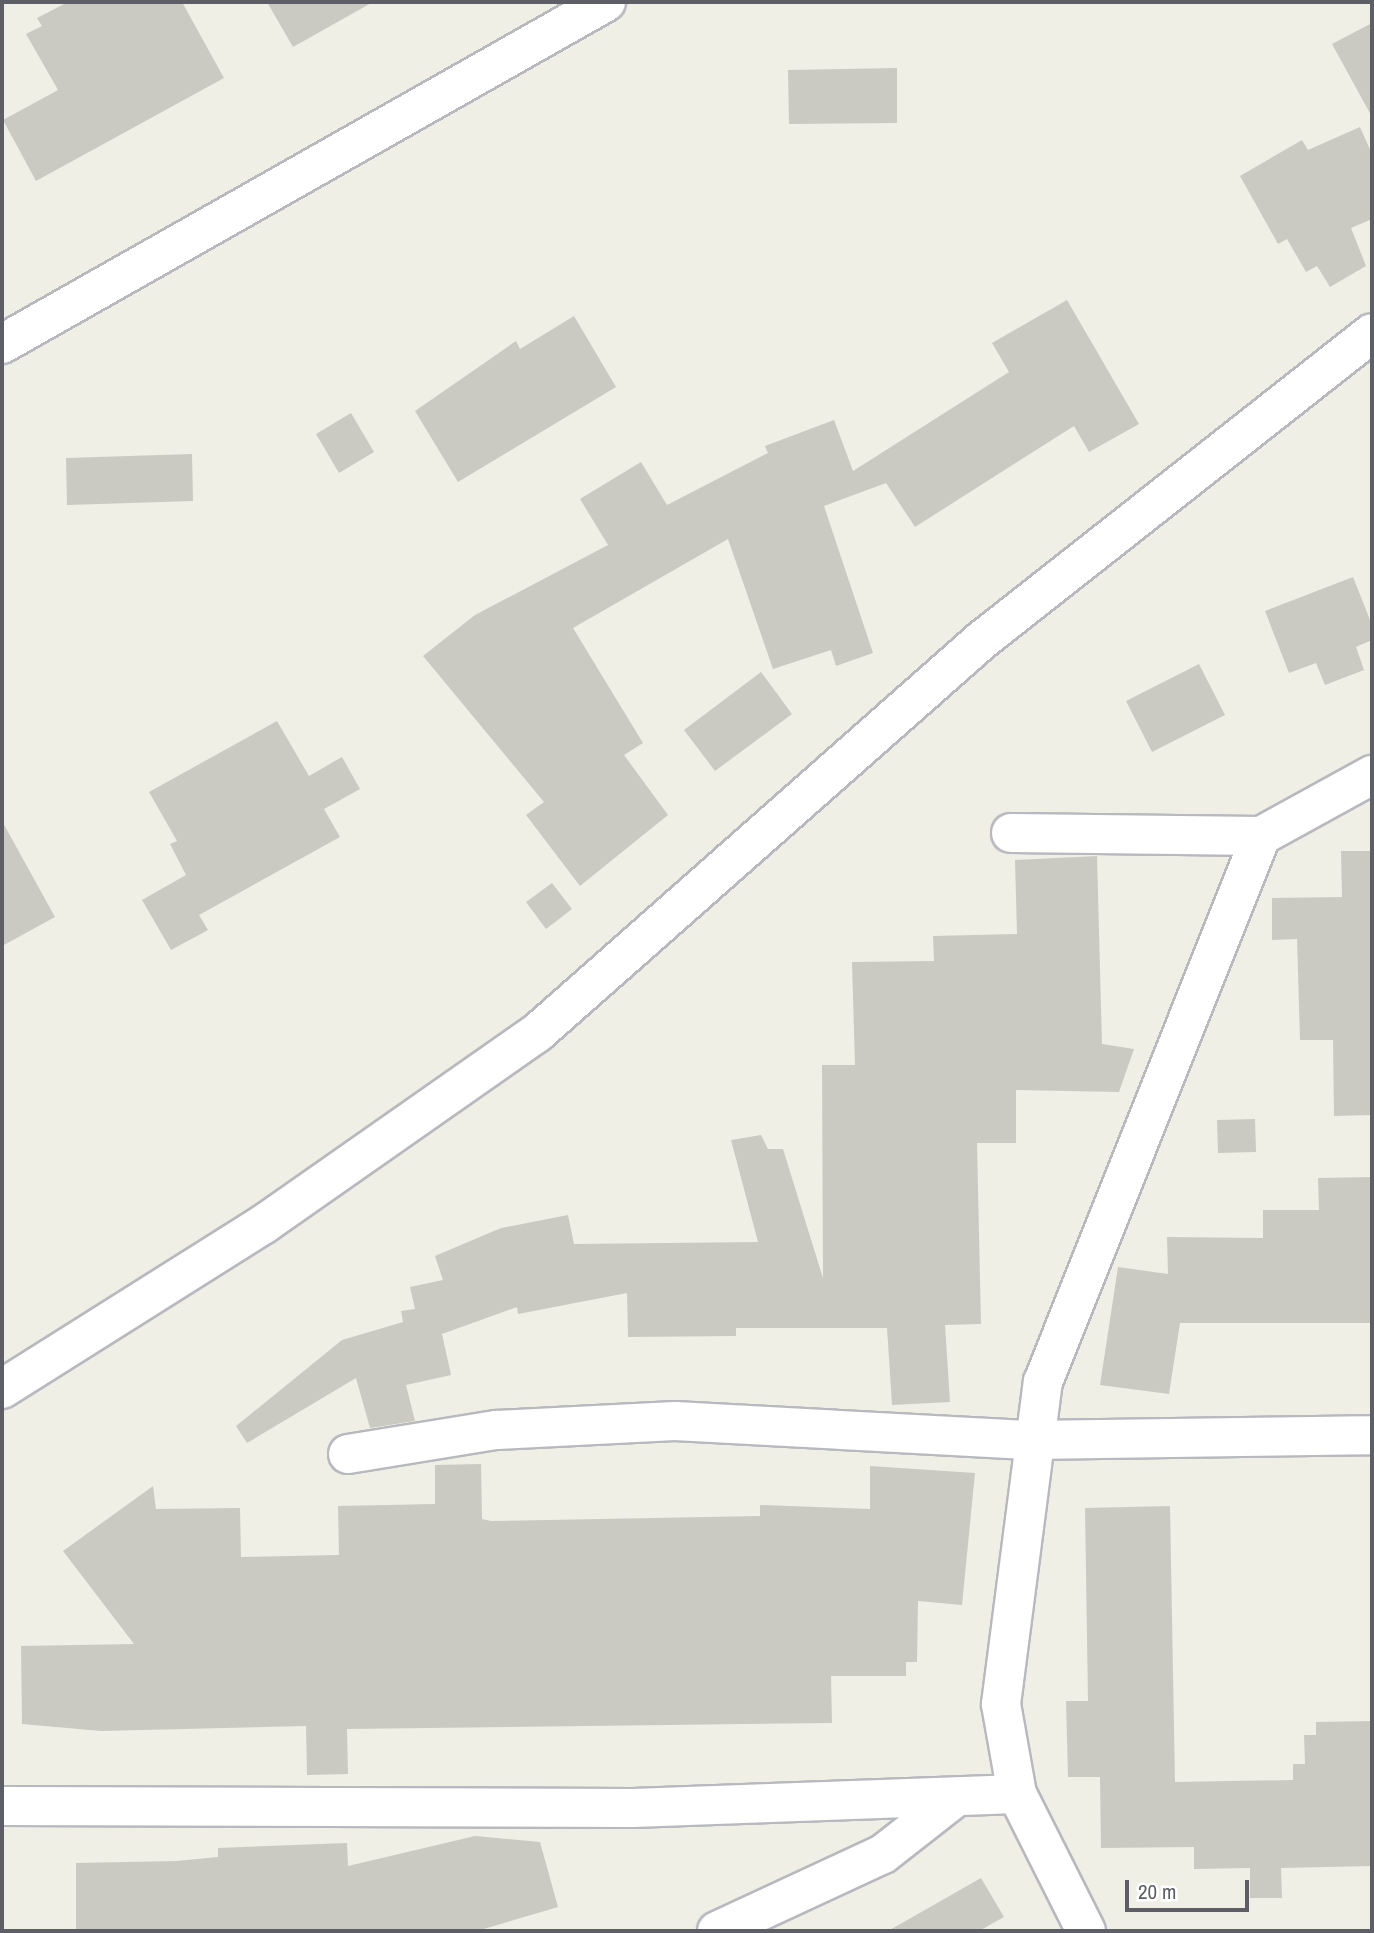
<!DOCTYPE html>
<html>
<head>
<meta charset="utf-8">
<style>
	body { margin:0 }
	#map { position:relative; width:1374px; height:1933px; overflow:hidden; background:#efefe6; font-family:"Archivo Narrow",sans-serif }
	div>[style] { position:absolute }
	.building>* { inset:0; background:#cbcac2 }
	.roads { filter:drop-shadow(2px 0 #b8b9bf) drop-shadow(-2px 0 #b8b9bf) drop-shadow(0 2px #b8b9bf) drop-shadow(0 -2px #b8b9bf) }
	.minor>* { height:38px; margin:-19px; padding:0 19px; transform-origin:19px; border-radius:19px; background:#fff }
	span { translate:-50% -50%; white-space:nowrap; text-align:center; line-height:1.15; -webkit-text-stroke:5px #fff; paint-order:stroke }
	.frame { position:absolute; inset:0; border:4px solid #5e5f66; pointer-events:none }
	.scale { position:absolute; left:1125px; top:1880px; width:124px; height:32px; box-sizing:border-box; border:4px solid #5e5f66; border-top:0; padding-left:9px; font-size:21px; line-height:24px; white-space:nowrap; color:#5e5f66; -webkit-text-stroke:5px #fff; paint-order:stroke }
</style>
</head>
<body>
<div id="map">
	<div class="building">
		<i style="clip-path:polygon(68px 2px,182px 2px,224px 78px,36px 181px,3px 120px,58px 90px,26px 34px,42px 26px,37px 18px)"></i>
		<i style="clip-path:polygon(267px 2px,373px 2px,293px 47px)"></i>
		<i style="clip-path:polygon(1372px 23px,1372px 117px,1332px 44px)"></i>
		<i style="clip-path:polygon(897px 68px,897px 123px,789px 124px,788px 70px)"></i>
		<i style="clip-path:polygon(1360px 127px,1372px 154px,1372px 219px,1351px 228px,1366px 266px,1330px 287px,1317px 266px,1306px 272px,1287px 239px,1278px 244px,1240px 176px,1302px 140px,1308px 150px)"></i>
		<i style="clip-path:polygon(1067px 300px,1139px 424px,1089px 452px,1074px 426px,915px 527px,886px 483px,824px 506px,873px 653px,836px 666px,831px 650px,773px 669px,728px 539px,573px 628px,643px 743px,624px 755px,668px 815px,580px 886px,526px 815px,544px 802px,423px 656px,475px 615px,608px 545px,580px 499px,641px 462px,667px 505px,768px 453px,765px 446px,834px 420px,853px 471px,1009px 372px,992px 343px)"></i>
		<i style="clip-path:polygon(574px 316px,616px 387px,458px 482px,415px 411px,516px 341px,520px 349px)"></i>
		<i style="clip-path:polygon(351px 413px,374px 452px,339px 473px,316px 434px)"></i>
		<i style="clip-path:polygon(192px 454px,193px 501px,67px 505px,66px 458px)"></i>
		<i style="clip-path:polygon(1353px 577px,1372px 625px,1372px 640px,1356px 647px,1364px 670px,1325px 685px,1316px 663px,1289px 673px,1265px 611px)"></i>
		<i style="clip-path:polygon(1199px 664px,1225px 715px,1152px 752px,1126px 701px)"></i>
		<i style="clip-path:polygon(761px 672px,792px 714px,715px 771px,684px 730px)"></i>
		<i style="clip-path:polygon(277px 721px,309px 776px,342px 757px,360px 789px,324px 809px,340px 837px,199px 915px,208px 930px,171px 950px,142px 900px,186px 875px,170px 844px,177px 841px,149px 792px)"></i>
		<i style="clip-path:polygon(2px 821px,55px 917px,2px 946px)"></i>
		<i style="clip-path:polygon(1341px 851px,1372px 851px,1372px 1115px,1334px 1116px,1333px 1040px,1300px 1040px,1297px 939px,1272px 940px,1272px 898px,1342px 897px)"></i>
		<i style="clip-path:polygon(1097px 856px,1102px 1044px,1134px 1049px,1119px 1092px,1016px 1090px,1016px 1143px,977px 1143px,981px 1324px,945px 1325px,950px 1402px,892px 1405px,887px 1328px,736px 1328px,736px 1336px,628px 1337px,627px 1293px,518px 1314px,517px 1307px,442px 1334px,451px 1375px,406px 1385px,415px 1421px,370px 1428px,356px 1378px,247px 1443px,236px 1426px,342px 1340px,403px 1322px,401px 1311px,415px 1309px,410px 1287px,443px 1280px,435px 1256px,501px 1228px,568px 1215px,574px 1244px,758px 1242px,731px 1140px,761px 1135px,768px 1149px,783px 1149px,823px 1278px,822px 1065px,855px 1065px,852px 962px,934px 961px,933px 936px,1017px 934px,1015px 860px)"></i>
		<i style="clip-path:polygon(552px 883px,572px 909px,546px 929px,526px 902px)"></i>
		<i style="clip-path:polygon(1255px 1119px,1256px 1152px,1218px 1153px,1217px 1120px)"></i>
		<i style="clip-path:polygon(1372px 1177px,1372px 1323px,1180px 1323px,1169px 1394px,1100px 1385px,1118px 1267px,1168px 1274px,1167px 1237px,1263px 1238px,1263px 1210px,1319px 1210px,1318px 1178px)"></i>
		<i style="clip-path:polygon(481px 1464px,482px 1519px,491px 1521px,760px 1516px,760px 1505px,870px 1509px,870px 1466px,975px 1473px,962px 1605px,918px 1601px,917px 1662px,906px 1662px,906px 1676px,831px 1676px,832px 1723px,347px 1729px,348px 1774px,307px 1775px,306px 1726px,101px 1731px,22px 1724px,21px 1646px,134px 1644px,63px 1551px,153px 1486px,156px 1509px,240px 1508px,241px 1557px,339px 1555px,338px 1506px,435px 1504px,435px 1465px)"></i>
		<i style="clip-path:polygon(1170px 1506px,1175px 1782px,1293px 1780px,1293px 1764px,1305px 1764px,1304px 1735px,1316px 1735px,1316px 1722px,1372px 1721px,1372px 1866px,1281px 1868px,1282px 1898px,1250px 1898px,1250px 1868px,1194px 1869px,1194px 1847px,1101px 1848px,1100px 1777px,1068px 1777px,1066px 1701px,1088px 1701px,1085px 1508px)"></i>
		<i style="clip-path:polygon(475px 1836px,540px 1842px,558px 1907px,477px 1931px,76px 1931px,76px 1863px,176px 1861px,218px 1857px,218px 1848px,347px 1843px,348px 1866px)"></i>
		<i style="clip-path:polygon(981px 1878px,1004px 1917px,979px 1931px,888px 1931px)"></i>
	</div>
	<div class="roads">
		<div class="minor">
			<i style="left:2px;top:344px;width:694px;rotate:-29.52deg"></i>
			<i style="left:1011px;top:833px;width:250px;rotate:0.7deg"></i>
			<i style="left:2px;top:1389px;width:310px;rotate:-32.2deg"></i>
			<i style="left:264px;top:1224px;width:333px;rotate:-35deg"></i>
			<i style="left:537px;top:1033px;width:594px;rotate:-41.45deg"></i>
			<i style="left:982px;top:640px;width:496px;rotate:-38.2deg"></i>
			<i style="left:348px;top:1454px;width:151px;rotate:-9.2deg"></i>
			<i style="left:497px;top:1430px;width:178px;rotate:-2.9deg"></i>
			<i style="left:675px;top:1421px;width:357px;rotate:3.1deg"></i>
			<i style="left:1031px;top:1440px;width:341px;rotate:-0.8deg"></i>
			<i style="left:2px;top:1806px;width:631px;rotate:0.18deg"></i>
			<i style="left:633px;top:1808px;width:384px;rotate:-2.1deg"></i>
			<i style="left:717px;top:1931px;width:183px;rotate:-24.9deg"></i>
			<i style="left:883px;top:1854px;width:93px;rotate:-38deg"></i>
			<i style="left:1086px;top:1931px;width:153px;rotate:-116.7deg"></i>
			<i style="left:1017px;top:1794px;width:91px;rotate:-100.1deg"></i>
			<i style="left:1001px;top:1704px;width:325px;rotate:-82.6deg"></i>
			<i style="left:1043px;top:1382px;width:588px;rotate:-68.23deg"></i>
			<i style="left:1261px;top:836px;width:127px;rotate:-28.8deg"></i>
		</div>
	</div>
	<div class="frame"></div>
	<div class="scale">20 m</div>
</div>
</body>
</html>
